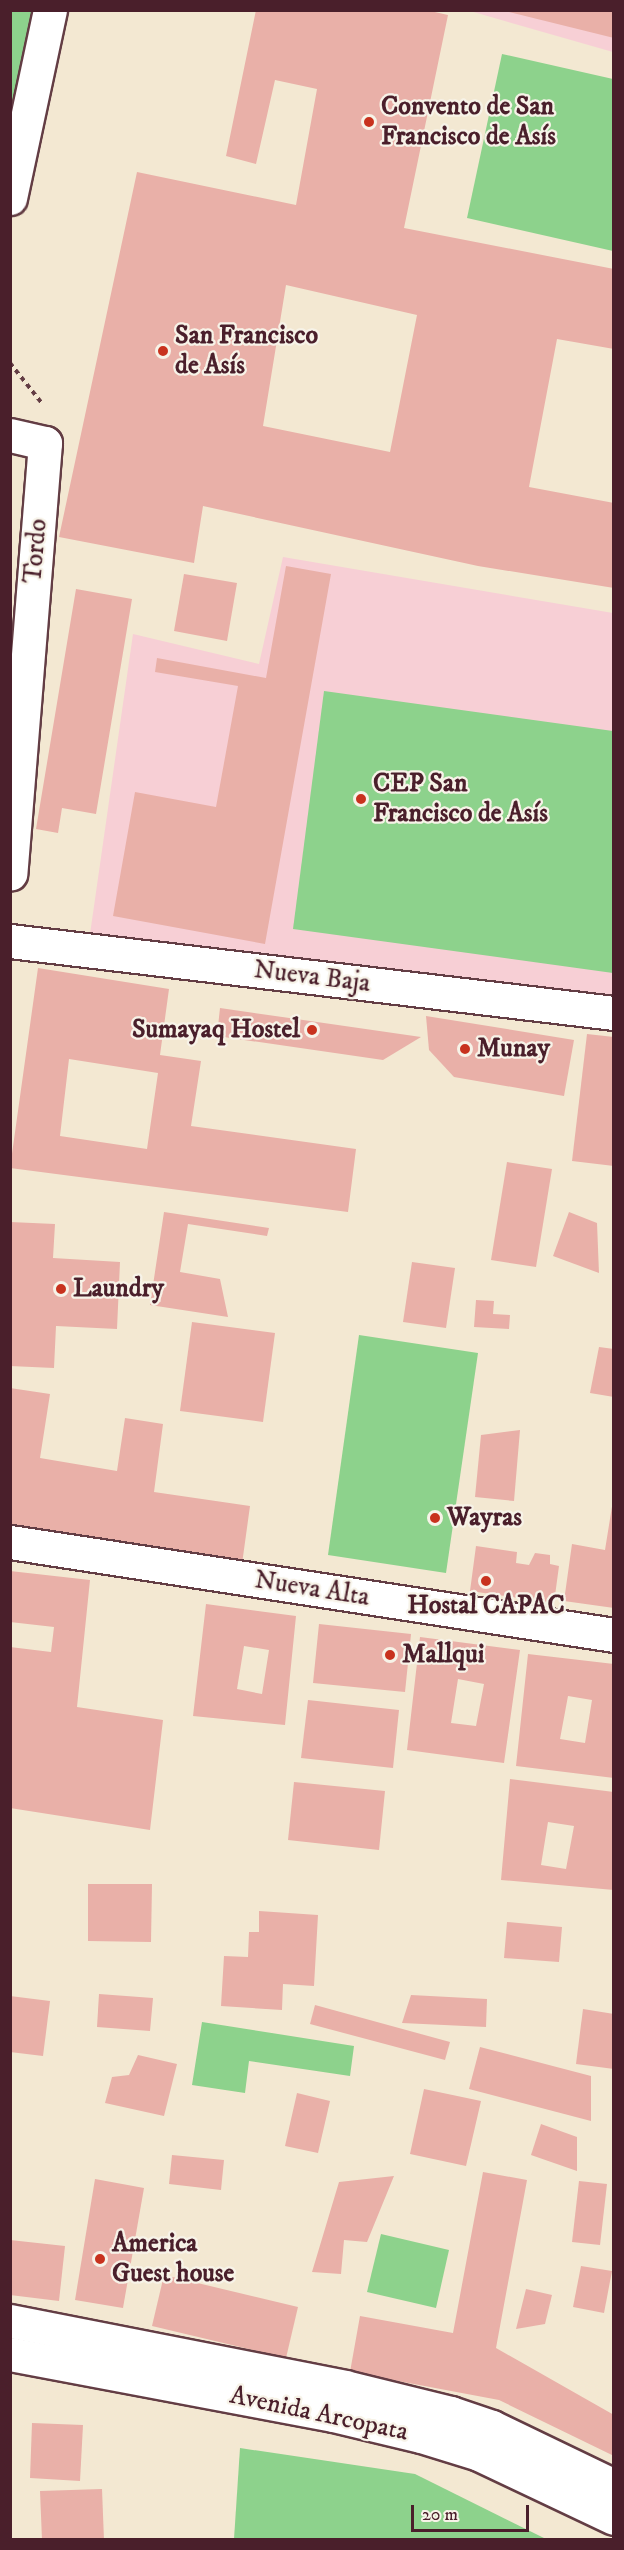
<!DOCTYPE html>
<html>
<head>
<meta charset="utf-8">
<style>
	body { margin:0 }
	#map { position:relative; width:624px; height:2550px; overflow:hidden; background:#f3e8d2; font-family:"IM FELL DW Pica",serif }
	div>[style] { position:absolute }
	.built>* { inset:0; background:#f7cfd5 }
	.green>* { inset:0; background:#8dd28c }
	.building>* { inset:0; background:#e9b0a8 }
	.path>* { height:4px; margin-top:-2px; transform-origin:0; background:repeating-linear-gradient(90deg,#633d44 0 4.5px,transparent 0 9px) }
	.roads { filter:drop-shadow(2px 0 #633d44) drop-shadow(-2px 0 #633d44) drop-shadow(0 2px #633d44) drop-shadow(0 -2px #633d44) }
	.minor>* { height:33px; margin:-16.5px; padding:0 16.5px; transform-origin:16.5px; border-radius:16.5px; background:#fff }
	.dots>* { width:16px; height:16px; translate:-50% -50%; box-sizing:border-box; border:3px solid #f7f3e8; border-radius:50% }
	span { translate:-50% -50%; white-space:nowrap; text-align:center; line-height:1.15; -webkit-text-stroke:4.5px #f7f3e8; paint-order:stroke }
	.poi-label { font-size:26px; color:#4a1f2b; font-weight:700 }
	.left { translate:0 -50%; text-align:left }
	.right { translate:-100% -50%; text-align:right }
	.street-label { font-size:26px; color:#4a1f2b }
	.frame { position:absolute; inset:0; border:12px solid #4a1f2b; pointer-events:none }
	.scale { position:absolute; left:411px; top:2505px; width:118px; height:27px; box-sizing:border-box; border:3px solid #4a1f2b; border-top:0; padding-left:8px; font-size:18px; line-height:21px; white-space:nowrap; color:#4a1f2b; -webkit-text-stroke:4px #f7f3e8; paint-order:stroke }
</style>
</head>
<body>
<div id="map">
	<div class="built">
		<i style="clip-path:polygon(470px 11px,613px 11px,613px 52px)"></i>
		<i style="clip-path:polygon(283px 557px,613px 613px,613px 997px,90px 934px,133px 634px,259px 664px)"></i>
	</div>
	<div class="green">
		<i style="clip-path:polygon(10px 11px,36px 11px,10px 144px)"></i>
		<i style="clip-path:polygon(502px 54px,613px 79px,613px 251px,467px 218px)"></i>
		<i style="clip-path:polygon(324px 691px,613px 731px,613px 973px,293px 929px)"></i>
		<i style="clip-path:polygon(359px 1335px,478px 1353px,446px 1573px,328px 1555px)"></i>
		<i style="clip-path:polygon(202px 2022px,354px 2046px,350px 2076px,249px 2061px,245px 2093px,192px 2085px)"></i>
		<i style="clip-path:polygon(381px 2234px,449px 2250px,436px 2308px,367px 2292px)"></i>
		<i style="clip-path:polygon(240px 2448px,415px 2474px,546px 2539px,234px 2539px)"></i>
	</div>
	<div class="building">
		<i style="clip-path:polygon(evenodd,256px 10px,426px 10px,448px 15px,404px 228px,614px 269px,614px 349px,557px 339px,529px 487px,614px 503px,614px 588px,478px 566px,203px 506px,194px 563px,59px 537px,137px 172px,296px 205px,317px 89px,275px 80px,256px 164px,226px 156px,256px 10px,286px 285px,417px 315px,390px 452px,263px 426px,286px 285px)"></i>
		<i style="clip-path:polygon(505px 10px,614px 10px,614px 38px,505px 11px)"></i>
		<i style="clip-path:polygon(286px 566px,331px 574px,265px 944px,113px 916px,135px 792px,216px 807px,238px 686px,155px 672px,157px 658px,266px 678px)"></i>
		<i style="clip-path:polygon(184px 574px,237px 583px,227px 641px,174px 631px)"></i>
		<i style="clip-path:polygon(76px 589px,132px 599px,96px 814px,62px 808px,58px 833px,36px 829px)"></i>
		<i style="clip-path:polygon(evenodd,38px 968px,169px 989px,160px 1055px,201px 1061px,191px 1126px,356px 1149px,348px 1212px,10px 1168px,38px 968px,69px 1059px,158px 1073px,147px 1149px,60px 1136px,69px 1059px)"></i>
		<i style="clip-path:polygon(220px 1008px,421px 1037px,383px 1060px,217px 1036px)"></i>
		<i style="clip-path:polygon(426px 1016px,574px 1040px,564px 1096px,454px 1077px,429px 1050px)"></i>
		<i style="clip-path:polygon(587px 1034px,614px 1037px,614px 1166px,572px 1161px)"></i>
		<i style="clip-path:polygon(507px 1162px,552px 1169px,536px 1267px,491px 1260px)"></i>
		<i style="clip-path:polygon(164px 1212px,269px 1228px,267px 1236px,188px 1224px,180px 1272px,220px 1279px,228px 1317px,150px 1305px)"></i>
		<i style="clip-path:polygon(569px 1212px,597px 1223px,599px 1273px,553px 1256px)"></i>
		<i style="clip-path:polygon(10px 1222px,55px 1224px,53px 1258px,120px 1262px,117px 1329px,56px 1326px,54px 1368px,10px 1366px)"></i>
		<i style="clip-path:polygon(412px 1262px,455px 1268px,446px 1328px,403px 1322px)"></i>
		<i style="clip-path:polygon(476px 1300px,494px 1301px,493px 1314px,510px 1315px,509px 1329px,474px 1327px)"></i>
		<i style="clip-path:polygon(192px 1322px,275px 1333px,263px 1422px,180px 1411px)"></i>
		<i style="clip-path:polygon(599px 1347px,614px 1349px,614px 1397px,590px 1393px)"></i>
		<i style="clip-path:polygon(10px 1388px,50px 1394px,40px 1458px,117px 1471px,125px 1418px,163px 1424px,154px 1492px,250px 1506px,242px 1564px,10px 1530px)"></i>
		<i style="clip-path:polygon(520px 1430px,514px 1501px,475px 1497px,481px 1435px)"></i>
		<i style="clip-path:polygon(614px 1494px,614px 1608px,564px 1601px,572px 1544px,605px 1550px)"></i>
		<i style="clip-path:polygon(476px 1546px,517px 1552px,516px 1563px,529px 1565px,535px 1553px,550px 1555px,550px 1564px,559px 1566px,554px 1603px,470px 1591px)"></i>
		<i style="clip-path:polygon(10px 1571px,90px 1580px,77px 1707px,163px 1720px,150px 1830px,10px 1808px,10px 1647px,51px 1652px,54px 1627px,10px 1622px)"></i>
		<i style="clip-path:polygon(evenodd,206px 1604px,296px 1616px,285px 1725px,193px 1716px,206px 1604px,244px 1646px,269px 1650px,262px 1694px,237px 1689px,244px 1646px)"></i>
		<i style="clip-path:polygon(319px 1624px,411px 1634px,405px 1692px,313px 1683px)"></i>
		<i style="clip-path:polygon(evenodd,420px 1637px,520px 1650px,504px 1763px,407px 1750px,420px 1637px,458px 1679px,484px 1684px,476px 1726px,451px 1723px,458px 1679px)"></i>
		<i style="clip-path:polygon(evenodd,528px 1654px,614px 1664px,614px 1778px,516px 1766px,528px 1654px,568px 1696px,592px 1700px,585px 1743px,560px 1739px,568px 1696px)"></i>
		<i style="clip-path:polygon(308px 1700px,399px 1710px,393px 1768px,301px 1758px)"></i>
		<i style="clip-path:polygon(evenodd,510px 1779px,614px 1792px,614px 1890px,501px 1880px,510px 1779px,548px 1822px,574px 1826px,566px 1869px,541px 1865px,548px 1822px)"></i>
		<i style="clip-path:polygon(294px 1782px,385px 1791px,379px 1850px,288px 1840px)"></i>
		<i style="clip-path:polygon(88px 1884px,152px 1884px,151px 1942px,88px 1941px)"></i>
		<i style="clip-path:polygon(259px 1911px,318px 1915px,314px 1986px,283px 1984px,282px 2010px,221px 2006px,224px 1956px,248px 1957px,249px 1932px,259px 1932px)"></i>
		<i style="clip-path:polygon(507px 1922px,562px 1927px,559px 1962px,504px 1958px)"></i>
		<i style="clip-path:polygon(99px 1994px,153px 1998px,150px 2031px,97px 2027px)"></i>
		<i style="clip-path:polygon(411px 1995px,487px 1999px,486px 2027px,402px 2023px)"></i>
		<i style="clip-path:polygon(10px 1996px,50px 2001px,43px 2056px,10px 2052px)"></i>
		<i style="clip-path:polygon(315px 2005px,450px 2042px,445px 2060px,310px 2024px)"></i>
		<i style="clip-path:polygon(583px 2009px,614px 2014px,614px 2069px,576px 2064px)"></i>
		<i style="clip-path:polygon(480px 2047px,591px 2076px,591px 2121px,469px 2089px)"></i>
		<i style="clip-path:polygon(138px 2055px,177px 2064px,164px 2116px,105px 2103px,112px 2077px,129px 2075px)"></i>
		<i style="clip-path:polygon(424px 2089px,481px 2101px,466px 2166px,410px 2154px)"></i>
		<i style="clip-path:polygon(297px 2093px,330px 2101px,318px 2153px,285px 2146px)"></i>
		<i style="clip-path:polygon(541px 2124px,577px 2137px,577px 2171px,531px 2155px)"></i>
		<i style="clip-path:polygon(172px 2155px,224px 2160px,221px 2190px,169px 2184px)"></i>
		<i style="clip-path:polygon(483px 2172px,527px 2180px,496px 2348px,614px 2415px,614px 2456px,499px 2400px,350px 2372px,360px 2316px,453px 2333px)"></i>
		<i style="clip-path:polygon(394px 2176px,367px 2242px,344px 2240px,341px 2274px,312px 2272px,339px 2182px)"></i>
		<i style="clip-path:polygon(95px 2179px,144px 2188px,123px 2308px,75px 2300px)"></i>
		<i style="clip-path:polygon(579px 2181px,607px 2184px,600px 2245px,572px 2242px)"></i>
		<i style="clip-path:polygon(10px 2240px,65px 2246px,59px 2301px,10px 2295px)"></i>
		<i style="clip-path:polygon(581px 2266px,612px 2271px,604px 2313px,573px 2307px)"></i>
		<i style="clip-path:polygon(164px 2275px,298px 2307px,286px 2358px,152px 2326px)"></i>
		<i style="clip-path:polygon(526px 2289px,552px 2295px,545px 2324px,516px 2329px)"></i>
		<i style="clip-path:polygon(32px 2423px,83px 2425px,80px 2481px,30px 2478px)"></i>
		<i style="clip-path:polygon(102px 2489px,104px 2540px,42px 2540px,40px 2491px)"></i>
	</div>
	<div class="path">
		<i style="left:10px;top:363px;width:50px;rotate:51.5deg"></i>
	</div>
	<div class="roads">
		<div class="minor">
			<i style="left:10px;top:198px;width:192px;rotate:-78deg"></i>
			<i style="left:10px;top:435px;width:36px;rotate:13deg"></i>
			<i style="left:45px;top:443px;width:432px;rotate:94.6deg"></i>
			<i style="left:10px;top:941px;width:608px;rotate:6.8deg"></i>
			<i style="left:10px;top:1542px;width:611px;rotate:8.75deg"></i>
			<i style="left:10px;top:2321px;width:341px;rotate:11.1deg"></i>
			<i style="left:345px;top:2387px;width:109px;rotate:13.8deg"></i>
			<i style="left:451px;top:2413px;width:43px;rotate:18.9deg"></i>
			<i style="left:492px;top:2427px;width:136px;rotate:25.8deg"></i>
			<i style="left:10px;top:2354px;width:329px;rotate:10.7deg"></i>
			<i style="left:333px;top:2415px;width:90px;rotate:13.4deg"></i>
			<i style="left:421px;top:2436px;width:61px;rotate:17.2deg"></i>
			<i style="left:479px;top:2454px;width:149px;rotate:25.4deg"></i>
		</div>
	</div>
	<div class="dots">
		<i style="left:369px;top:122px;background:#c8321e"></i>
		<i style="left:163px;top:351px;background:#c8321e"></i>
		<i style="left:361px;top:799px;background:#c8321e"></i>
		<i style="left:312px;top:1030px;background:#c8321e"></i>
		<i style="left:465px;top:1049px;background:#c8321e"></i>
		<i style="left:61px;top:1289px;background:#c8321e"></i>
		<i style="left:435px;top:1518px;background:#c8321e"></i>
		<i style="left:486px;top:1581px;background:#c8321e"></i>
		<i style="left:390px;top:1655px;background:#c8321e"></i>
		<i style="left:100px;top:2259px;background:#c8321e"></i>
	</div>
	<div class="poi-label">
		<span class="left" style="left:381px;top:122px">Convento de San<br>Francisco de Asís</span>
		<span class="left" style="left:175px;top:351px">San Francisco<br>de Asís</span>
		<span class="left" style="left:373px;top:799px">CEP San<br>Francisco de Asís</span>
		<span class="right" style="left:300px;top:1030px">Sumayaq Hostel</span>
		<span class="left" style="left:477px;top:1049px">Munay</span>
		<span class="left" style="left:73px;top:1289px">Laundry</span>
		<span class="left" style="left:447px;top:1518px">Wayras</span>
		<span style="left:486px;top:1606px">Hostal CAPAC</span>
		<span class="left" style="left:402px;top:1655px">Mallqui</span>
		<span class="left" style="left:112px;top:2259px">America<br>Guest house</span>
	</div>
	<div class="street-label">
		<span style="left:36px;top:551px;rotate:-85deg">Tordo</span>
		<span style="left:312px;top:977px;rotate:7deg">Nueva Baja</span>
		<span style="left:312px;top:1589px;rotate:9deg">Nueva Alta</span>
		<span style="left:319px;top:2414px;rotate:12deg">Avenida Arcopata</span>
	</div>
	<div class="frame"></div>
	<div class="scale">20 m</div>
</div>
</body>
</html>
